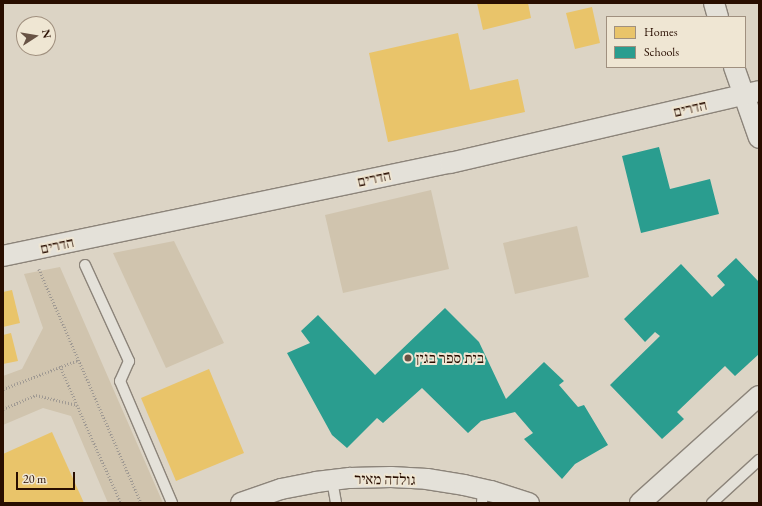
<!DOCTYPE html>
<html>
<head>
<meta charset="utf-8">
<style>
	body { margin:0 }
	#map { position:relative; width:762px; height:506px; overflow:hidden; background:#dcd4c5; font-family:"EB Garamond","Frank Ruhl Libre",serif }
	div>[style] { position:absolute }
	.green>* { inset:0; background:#d0c4ae }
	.homes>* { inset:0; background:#e9c46a }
	.schools>* { inset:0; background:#2a9d8f }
	.path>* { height:2.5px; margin-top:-1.25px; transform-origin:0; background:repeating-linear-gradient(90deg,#a09a93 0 1px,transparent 0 3px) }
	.roads { filter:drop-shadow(1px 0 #8c847a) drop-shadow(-1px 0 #8c847a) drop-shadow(0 1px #8c847a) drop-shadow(0 -1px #8c847a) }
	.service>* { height:10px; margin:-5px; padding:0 5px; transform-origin:5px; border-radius:5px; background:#e4e1d9 }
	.minor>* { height:20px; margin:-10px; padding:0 10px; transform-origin:10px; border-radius:10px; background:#e4e1d9 }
	.dots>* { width:11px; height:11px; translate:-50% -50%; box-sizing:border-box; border:2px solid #efe6d3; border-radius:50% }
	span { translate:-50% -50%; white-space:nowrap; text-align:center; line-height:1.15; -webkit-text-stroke:4px #efe6d3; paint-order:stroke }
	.street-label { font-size:15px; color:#290e00 }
	.poi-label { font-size:15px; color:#290e00 }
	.left { translate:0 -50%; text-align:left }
	.frame { position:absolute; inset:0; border:4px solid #290e00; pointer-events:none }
	.legend { position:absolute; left:606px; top:16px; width:140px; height:52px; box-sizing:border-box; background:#efe6d3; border:1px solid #a0907f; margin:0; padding:5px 7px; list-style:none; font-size:12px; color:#290e00 }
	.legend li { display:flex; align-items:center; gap:8px; height:20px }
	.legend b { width:20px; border:1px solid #a0907f }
	.north { position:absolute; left:16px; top:16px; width:40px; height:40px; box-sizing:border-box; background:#efe6d3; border:1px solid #a0907f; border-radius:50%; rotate:78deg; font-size:11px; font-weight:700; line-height:16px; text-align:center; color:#290e00 }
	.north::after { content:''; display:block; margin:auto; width:14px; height:18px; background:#685345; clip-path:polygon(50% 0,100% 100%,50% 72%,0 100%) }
	.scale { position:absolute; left:16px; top:472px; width:59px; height:18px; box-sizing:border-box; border:2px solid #290e00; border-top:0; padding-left:5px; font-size:12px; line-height:14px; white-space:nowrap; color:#290e00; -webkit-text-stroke:3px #efe6d3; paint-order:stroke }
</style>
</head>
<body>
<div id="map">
	<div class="green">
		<i style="clip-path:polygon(431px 190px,449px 269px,343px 293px,325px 215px)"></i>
		<i style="clip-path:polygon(577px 226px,589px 277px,515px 294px,503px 243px)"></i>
		<i style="clip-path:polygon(174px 241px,224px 343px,166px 368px,113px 253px)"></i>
		<i style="clip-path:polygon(60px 267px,163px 503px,108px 503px,71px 416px,43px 408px,3px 425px,3px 376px,22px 369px,43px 328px,24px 274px)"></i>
	</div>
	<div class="homes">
		<i style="clip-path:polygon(477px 3px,528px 3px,531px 18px,483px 30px)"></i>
		<i style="clip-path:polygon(592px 7px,600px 43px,575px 49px,566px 13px)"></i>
		<i style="clip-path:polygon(458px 33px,470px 90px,518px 79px,525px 112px,388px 142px,369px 53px)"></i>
		<i style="clip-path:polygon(12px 290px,20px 323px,3px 327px,3px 292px)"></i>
		<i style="clip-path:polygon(11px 333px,18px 361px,3px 364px,3px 335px)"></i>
		<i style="clip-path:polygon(209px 369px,244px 453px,176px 481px,141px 398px)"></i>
		<i style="clip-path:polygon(52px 432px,84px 503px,3px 503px,3px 454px)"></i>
	</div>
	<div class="schools">
		<i style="clip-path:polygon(659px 147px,670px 189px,710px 179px,719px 214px,641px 233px,622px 156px)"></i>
		<i style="clip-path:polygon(736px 258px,759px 282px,759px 354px,735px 376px,725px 366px,677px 412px,684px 419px,662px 439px,610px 385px,660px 336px,655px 332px,645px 342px,624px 319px,681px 264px,712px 297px,725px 285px,717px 276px)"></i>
		<i style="clip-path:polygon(445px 308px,479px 342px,506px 399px,544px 362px,564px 381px,559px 385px,578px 407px,584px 405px,608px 445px,575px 464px,562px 479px,524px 439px,533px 433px,515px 412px,481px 421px,468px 433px,422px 388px,383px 423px,377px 418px,347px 448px,332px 435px,287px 353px,310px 343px,301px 331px,318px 315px,375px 375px)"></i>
	</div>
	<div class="path">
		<i style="left:39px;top:269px;width:255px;rotate:66.4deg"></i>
		<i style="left:60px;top:366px;width:42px;rotate:65.9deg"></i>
		<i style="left:3px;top:389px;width:80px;rotate:-21.1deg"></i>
		<i style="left:3px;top:409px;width:36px;rotate:-23deg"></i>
		<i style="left:36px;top:395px;width:42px;rotate:13.7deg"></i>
		<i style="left:77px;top:405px;width:107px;rotate:65.8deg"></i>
	</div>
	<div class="roads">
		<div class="service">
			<i style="left:85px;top:265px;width:106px;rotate:65.4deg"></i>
			<i style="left:129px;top:361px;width:22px;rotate:114deg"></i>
			<i style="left:120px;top:381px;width:133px;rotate:66.9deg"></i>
			<i style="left:332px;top:480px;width:23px;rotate:80deg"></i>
			<i style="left:482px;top:503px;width:14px;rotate:-86deg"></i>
			<i style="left:712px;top:503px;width:64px;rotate:-42.5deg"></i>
		</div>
		<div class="minor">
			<i style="left:714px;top:3px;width:15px;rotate:74deg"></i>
			<i style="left:734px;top:67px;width:75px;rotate:70.6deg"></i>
			<i style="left:3px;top:256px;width:457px;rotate:-11.8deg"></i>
			<i style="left:450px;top:163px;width:317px;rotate:-13.1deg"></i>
			<i style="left:241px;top:503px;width:42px;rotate:-19.3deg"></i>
			<i style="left:281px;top:489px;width:36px;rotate:-11deg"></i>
			<i style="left:316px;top:482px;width:34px;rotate:-7deg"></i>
			<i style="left:350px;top:478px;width:41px;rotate:-1.4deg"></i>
			<i style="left:391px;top:477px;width:36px;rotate:3deg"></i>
			<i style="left:427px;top:479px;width:37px;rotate:9deg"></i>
			<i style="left:464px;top:485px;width:28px;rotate:13deg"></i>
			<i style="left:491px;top:491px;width:40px;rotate:18deg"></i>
			<i style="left:640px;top:503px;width:160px;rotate:-42deg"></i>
		</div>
	</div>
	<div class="dots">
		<i style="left:408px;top:358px;background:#685345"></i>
	</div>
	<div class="street-label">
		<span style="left:690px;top:108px;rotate:-13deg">הדרים</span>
		<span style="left:374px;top:178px;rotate:-12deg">הדרים</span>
		<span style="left:57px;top:245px;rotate:-12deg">הדרים</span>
		<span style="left:385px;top:479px;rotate:1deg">גולדה מאיר</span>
	</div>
	<div class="poi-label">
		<span class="left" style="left:416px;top:358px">בית ספר בגין</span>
	</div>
	<div class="frame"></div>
	<ul class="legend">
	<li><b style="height:11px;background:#e9c46a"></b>Homes</li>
	<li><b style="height:11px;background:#2a9d8f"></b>Schools</li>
	</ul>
	<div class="north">N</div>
	<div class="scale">20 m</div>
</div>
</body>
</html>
